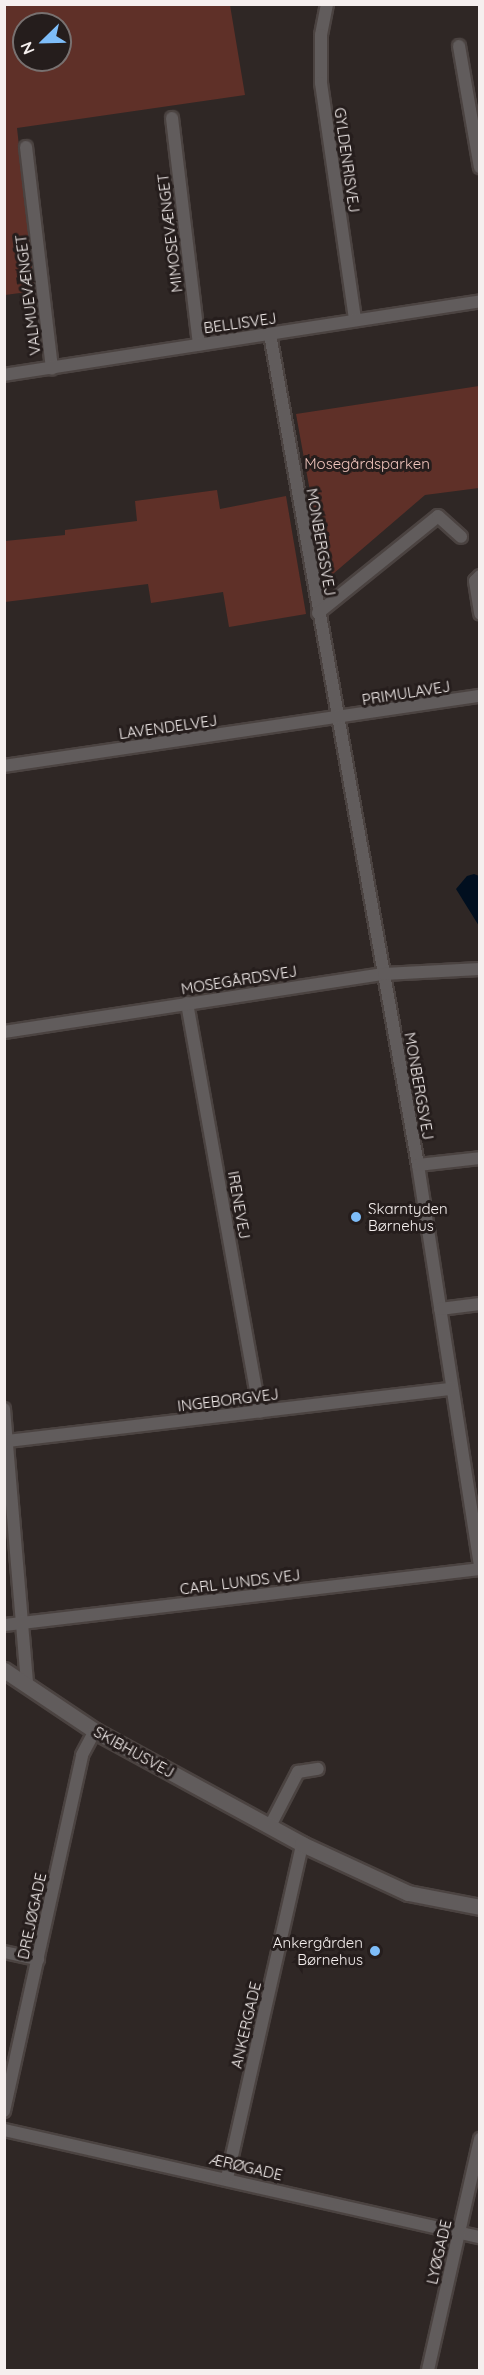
<!DOCTYPE html>
<html>
<head>
<meta charset="utf-8">
<style>
	body { margin:0 }
	#map { position:relative; width:484px; height:2375px; overflow:hidden; background:#2f2725; font-family:Quicksand,sans-serif }
	div>[style] { position:absolute }
	.green>* { inset:0; background:#5f3028 }
	.water>* { inset:0; background:#010f1f }
	.roads { filter:drop-shadow(2px 0 #4b4341) drop-shadow(-2px 0 #4b4341) drop-shadow(0 2px #4b4341) drop-shadow(0 -2px #4b4341) }
	.minor>* { height:12px; margin:-6px; padding:0 6px; transform-origin:6px; border-radius:6px; background:#615c5c }
	.tertiary>* { height:15px; margin:-7.5px; padding:0 7.5px; transform-origin:7.5px; border-radius:7.5px; background:#615c5c }
	.dots>* { width:16px; height:16px; translate:-50% -50%; box-sizing:border-box; border:3px solid #251d1c; border-radius:50% }
	span { translate:-50% -50%; white-space:nowrap; text-align:center; line-height:1.15; -webkit-text-stroke:6px #251d1c; paint-order:stroke }
	.street-label { font-size:15px; color:#f5efee }
	.park-label { font-size:15px; color:#f2c6be }
	.poi-label { font-size:15px; color:#f5efee }
	.left { translate:0 -50%; text-align:left }
	.right { translate:-100% -50%; text-align:right }
	.frame { position:absolute; inset:0; border:6px solid #f5efee; pointer-events:none }
	.north { position:absolute; left:12px; top:12px; width:60px; height:60px; box-sizing:border-box; background:#251d1c; border:2px solid #787170; border-radius:50%; rotate:247deg; font-size:16px; font-weight:700; line-height:24px; text-align:center; color:#f5efee }
	.north::after { content:''; display:block; margin:auto; width:21px; height:27px; background:#7ebdf9; clip-path:polygon(50% 0,100% 100%,50% 72%,0 100%) }
</style>
</head>
<body>
<div id="map">
	<div class="green">
		<i style="clip-path:polygon(evenodd,4px 5px,230px 5px,245px 95px,17px 128px,35px 291px,5px 295px,4px 5px,24px 24px,60px 24px,60px 60px,24px 60px,24px 24px)"></i>
		<i style="clip-path:polygon(479px 386px,479px 488px,425px 495px,326px 580px,296px 414px)"></i>
		<i style="clip-path:polygon(217px 490px,220px 509px,286px 496px,306px 614px,229px 627px,223px 592px,151px 603px,148px 584px,5px 602px,5px 541px,65px 535px,65px 530px,137px 521px,135px 501px)"></i>
	</div>
	<div class="water">
		<i style="clip-path:polygon(474px 874px,479px 876px,479px 926px,456px 889px,467px 876px)"></i>
	</div>
	<div class="roads">
		<div class="minor">
			<i style="left:327px;top:4px;width:32px;rotate:101deg"></i>
			<i style="left:321px;top:35px;width:48px;rotate:90deg"></i>
			<i style="left:321px;top:83px;width:239px;rotate:81.8deg"></i>
			<i style="left:459px;top:46px;width:123px;rotate:80.2deg"></i>
			<i style="left:172px;top:118px;width:228px;rotate:83.2deg"></i>
			<i style="left:26px;top:147px;width:223px;rotate:83.3deg"></i>
			<i style="left:270px;top:334px;width:844px;rotate:79.9deg"></i>
			<i style="left:418px;top:1165px;width:407px;rotate:81.2deg"></i>
			<i style="left:4px;top:375px;width:482px;rotate:-8.8deg"></i>
			<i style="left:480px;top:576px;width:7px;rotate:135deg"></i>
			<i style="left:475px;top:581px;width:33px;rotate:81deg"></i>
			<i style="left:318px;top:613px;width:154px;rotate:-38.9deg"></i>
			<i style="left:438px;top:516px;width:31px;rotate:42deg"></i>
			<i style="left:4px;top:766px;width:481px;rotate:-8.4deg"></i>
			<i style="left:187px;top:1003px;width:415px;rotate:79.9deg"></i>
			<i style="left:4px;top:1032px;width:384px;rotate:-8.7deg"></i>
			<i style="left:384px;top:974px;width:96px;rotate:-3deg"></i>
			<i style="left:418px;top:1165px;width:62px;rotate:-6.4deg"></i>
			<i style="left:440px;top:1309px;width:40px;rotate:-7.1deg"></i>
			<i style="left:4px;top:1409px;width:277px;rotate:85.2deg"></i>
			<i style="left:7px;top:1441px;width:448px;rotate:-6.7deg"></i>
			<i style="left:4px;top:1625px;width:479px;rotate:-6.7deg"></i>
			<i style="left:270px;top:1826px;width:61px;rotate:-62.6deg"></i>
			<i style="left:298px;top:1772px;width:20px;rotate:-9deg"></i>
			<i style="left:4px;top:1952px;width:35px;rotate:12deg"></i>
			<i style="left:4px;top:2111px;width:364px;rotate:-77.6deg"></i>
			<i style="left:82px;top:1755px;width:27px;rotate:-62deg"></i>
			<i style="left:4px;top:2130px;width:488px;rotate:12.7deg"></i>
			<i style="left:227px;top:2178px;width:342px;rotate:-77.3deg"></i>
			<i style="left:428px;top:2370px;width:237px;rotate:-77.3deg"></i>
		</div>
		<div class="tertiary">
			<i style="left:4px;top:1670px;width:110px;rotate:33.8deg"></i>
			<i style="left:95px;top:1731px;width:236px;rotate:28.6deg"></i>
			<i style="left:302px;top:1844px;width:117px;rotate:24.8deg"></i>
			<i style="left:408px;top:1893px;width:73px;rotate:11deg"></i>
		</div>
	</div>
	<div class="dots">
		<i style="left:356px;top:1217px;background:#7ebdf9"></i>
		<i style="left:375px;top:1951px;background:#7ebdf9"></i>
	</div>
	<div class="street-label">
		<span style="left:347px;top:160px;rotate:82deg">GYLDENRISVEJ</span>
		<span style="left:170px;top:233px;rotate:-97deg">MIMOSEVÆNGET</span>
		<span style="left:28px;top:295px;rotate:-97deg">VALMUEVÆNGET</span>
		<span style="left:240px;top:323px;rotate:-8deg">BELLISVEJ</span>
		<span style="left:321px;top:542px;rotate:80deg">MONBERGSVEJ</span>
		<span style="left:406px;top:693px;rotate:-9deg">PRIMULAVEJ</span>
		<span style="left:168px;top:727px;rotate:-8deg">LAVENDELVEJ</span>
		<span style="left:239px;top:980px;rotate:-9deg">MOSEGÅRDSVEJ</span>
		<span style="left:419px;top:1086px;rotate:80deg">MONBERGSVEJ</span>
		<span style="left:239px;top:1205px;rotate:80deg">IRENEVEJ</span>
		<span style="left:228px;top:1400px;rotate:-7deg">INGEBORGVEJ</span>
		<span style="left:240px;top:1582px;rotate:-7deg">CARL LUNDS VEJ</span>
		<span style="left:134px;top:1752px;rotate:29deg">SKIBHUSVEJ</span>
		<span style="left:32px;top:1916px;rotate:-78deg">DREJØGADE</span>
		<span style="left:246px;top:2025px;rotate:-77deg">ANKERGADE</span>
		<span style="left:246px;top:2167px;rotate:13deg">ÆRØGADE</span>
		<span style="left:439px;top:2252px;rotate:-77deg">LYØGADE</span>
	</div>
	<div class="park-label">
		<span style="left:367px;top:464px">Mosegårdsparken</span>
	</div>
	<div class="poi-label">
		<span class="left" style="left:368px;top:1217px">Skarntyden<br>Børnehus</span>
		<span class="right" style="left:363px;top:1951px">Ankergården<br>Børnehus</span>
	</div>
	<div class="frame"></div>
	<div class="north">N</div>
</div>
</body>
</html>
